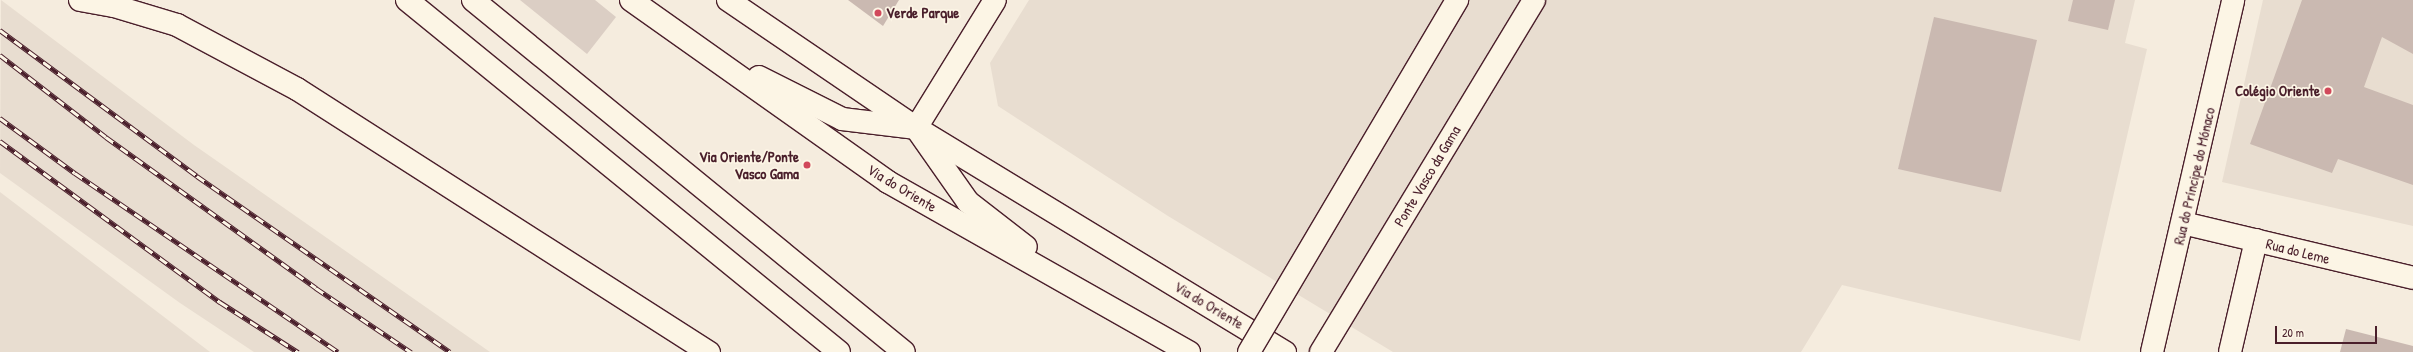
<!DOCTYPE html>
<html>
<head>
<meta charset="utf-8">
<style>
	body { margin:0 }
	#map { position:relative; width:2413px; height:352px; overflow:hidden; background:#f5ecde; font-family:"Patrick Hand",sans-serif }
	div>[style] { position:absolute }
	.built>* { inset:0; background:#e8ddd0 }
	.green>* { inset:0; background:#dbcec4 }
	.building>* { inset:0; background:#cab9b1 }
	.roads { filter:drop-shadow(1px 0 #4a1f2b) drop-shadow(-1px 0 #4a1f2b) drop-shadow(0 1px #4a1f2b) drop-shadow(0 -1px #4a1f2b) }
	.minor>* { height:22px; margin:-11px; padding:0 11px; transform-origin:11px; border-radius:11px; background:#fcf5e5 }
	.highway>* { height:22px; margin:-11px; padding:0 11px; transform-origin:11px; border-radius:11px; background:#fcf5e5 }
	.rail>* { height:4.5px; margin-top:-2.25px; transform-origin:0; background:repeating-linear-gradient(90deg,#fcf5e5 0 9px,#4a1f2b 0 18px); box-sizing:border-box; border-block:1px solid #4a1f2b }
	.bridges { filter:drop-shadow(1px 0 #4a1f2b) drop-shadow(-1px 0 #4a1f2b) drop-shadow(0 1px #4a1f2b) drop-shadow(0 -1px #4a1f2b) }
	.highway-bridge>* { height:22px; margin:-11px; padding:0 11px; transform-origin:11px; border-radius:11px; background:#fcf5e5 }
	.dots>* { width:11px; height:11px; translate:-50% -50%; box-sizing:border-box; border:2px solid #fcf5e5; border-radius:50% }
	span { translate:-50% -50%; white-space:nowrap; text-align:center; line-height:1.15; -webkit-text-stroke:3.5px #fcf5e5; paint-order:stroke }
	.poi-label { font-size:15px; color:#4a1f2b; font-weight:700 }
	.left { translate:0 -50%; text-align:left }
	.right { translate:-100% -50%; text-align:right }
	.street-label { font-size:15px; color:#4a1f2b }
	.scale { position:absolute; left:2275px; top:326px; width:102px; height:18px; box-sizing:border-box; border:2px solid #4a1f2b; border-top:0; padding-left:5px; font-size:12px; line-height:14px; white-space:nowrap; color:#4a1f2b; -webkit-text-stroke:3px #fcf5e5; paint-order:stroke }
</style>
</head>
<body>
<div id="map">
	<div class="built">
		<i style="clip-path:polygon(1px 0,194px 145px,490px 352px,254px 352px,180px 303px,0 173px)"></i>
		<i style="clip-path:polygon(1029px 0,2135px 0,2125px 43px,2147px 49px,2080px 341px,1842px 285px,1801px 352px,1393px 352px,1168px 216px,998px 106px,990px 63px)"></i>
		<i style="clip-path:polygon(2263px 0,2413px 0,2413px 226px,2222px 182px)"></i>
		<i style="clip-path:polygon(0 192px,210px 352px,0 352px)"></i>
	</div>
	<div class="green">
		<i style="clip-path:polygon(520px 0,595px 0,616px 17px,587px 54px)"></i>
	</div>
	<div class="building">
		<i style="clip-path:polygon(848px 0,899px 0,883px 26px)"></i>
		<i style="clip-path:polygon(2073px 0,2115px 0,2108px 30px,2068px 21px)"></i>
		<i style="clip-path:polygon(2302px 0,2413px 0,2413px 54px,2382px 37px,2364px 87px,2413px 105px,2413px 185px,2338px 159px,2332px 173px,2250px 144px)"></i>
		<i style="clip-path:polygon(1934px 17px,2037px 40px,2001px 192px,1898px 169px)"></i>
		<i style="clip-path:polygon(2346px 329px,2413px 346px,2413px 352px,2340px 352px)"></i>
	</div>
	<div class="roads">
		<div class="minor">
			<i style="left:631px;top:0;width:315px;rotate:35.3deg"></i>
			<i style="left:888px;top:182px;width:346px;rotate:29.5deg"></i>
			<i style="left:728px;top:0;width:227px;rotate:34.2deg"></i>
			<i style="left:916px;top:128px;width:432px;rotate:31.3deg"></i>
			<i style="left:759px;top:77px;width:93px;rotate:26.8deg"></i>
			<i style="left:842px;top:119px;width:75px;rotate:6.9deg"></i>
			<i style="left:916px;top:128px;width:90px;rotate:54.9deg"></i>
			<i style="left:968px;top:202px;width:73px;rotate:37.8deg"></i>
			<i style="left:916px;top:128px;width:150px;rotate:-58.3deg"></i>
			<i style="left:2183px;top:223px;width:236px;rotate:13.4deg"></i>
			<i style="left:2152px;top:352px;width:361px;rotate:-77deg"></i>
			<i style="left:2230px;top:352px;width:115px;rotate:-76.9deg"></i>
		</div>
		<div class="highway">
			<i style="left:80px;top:0;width:35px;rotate:10deg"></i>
			<i style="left:114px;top:6px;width:66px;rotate:16.8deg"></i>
			<i style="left:177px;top:25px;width:136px;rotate:28.1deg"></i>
			<i style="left:297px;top:89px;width:489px;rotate:32.6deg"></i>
			<i style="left:407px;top:0;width:557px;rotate:39.17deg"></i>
			<i style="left:473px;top:0;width:556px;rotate:39.24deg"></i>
			<i style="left:1321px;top:352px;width:411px;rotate:-58.8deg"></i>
		</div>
	</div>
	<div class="rail">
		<i style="left:0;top:30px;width:245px;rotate:36.5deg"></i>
		<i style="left:197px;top:176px;width:308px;rotate:34.8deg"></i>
		<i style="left:0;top:55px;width:134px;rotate:37.7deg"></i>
		<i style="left:106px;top:137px;width:259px;rotate:35.7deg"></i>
		<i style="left:316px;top:288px;width:115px;rotate:34deg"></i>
		<i style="left:0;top:118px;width:93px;rotate:36.3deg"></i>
		<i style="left:75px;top:173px;width:318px;rotate:34.2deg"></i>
		<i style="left:0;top:141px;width:273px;rotate:36.2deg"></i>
		<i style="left:220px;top:302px;width:93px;rotate:32.7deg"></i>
	</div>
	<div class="bridges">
		<div class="highway-bridge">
			<i style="left:1249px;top:352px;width:409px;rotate:-59.4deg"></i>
		</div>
	</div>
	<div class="dots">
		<i style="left:878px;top:13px;background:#d1495b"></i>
		<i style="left:2328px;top:91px;background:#d1495b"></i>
		<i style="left:807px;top:165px;background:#d1495b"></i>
	</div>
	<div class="poi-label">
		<span class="left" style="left:886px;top:13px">Verde Parque</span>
		<span class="right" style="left:2320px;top:91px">Colégio Oriente</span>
		<span class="right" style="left:799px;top:165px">Via Oriente/Ponte<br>Vasco Gama</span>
	</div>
	<div class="street-label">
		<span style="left:1427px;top:176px;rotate:-59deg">Ponte Vasco da Gama</span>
		<span style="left:2194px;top:176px;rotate:-77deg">Rua do Príncipe do Mónaco</span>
		<span style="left:902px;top:188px;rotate:31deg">Via do Oriente</span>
		<span style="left:2298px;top:251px;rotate:14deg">Rua do Leme</span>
		<span style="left:1209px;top:305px;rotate:31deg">Via do Oriente</span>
	</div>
	<div class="scale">20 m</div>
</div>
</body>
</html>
